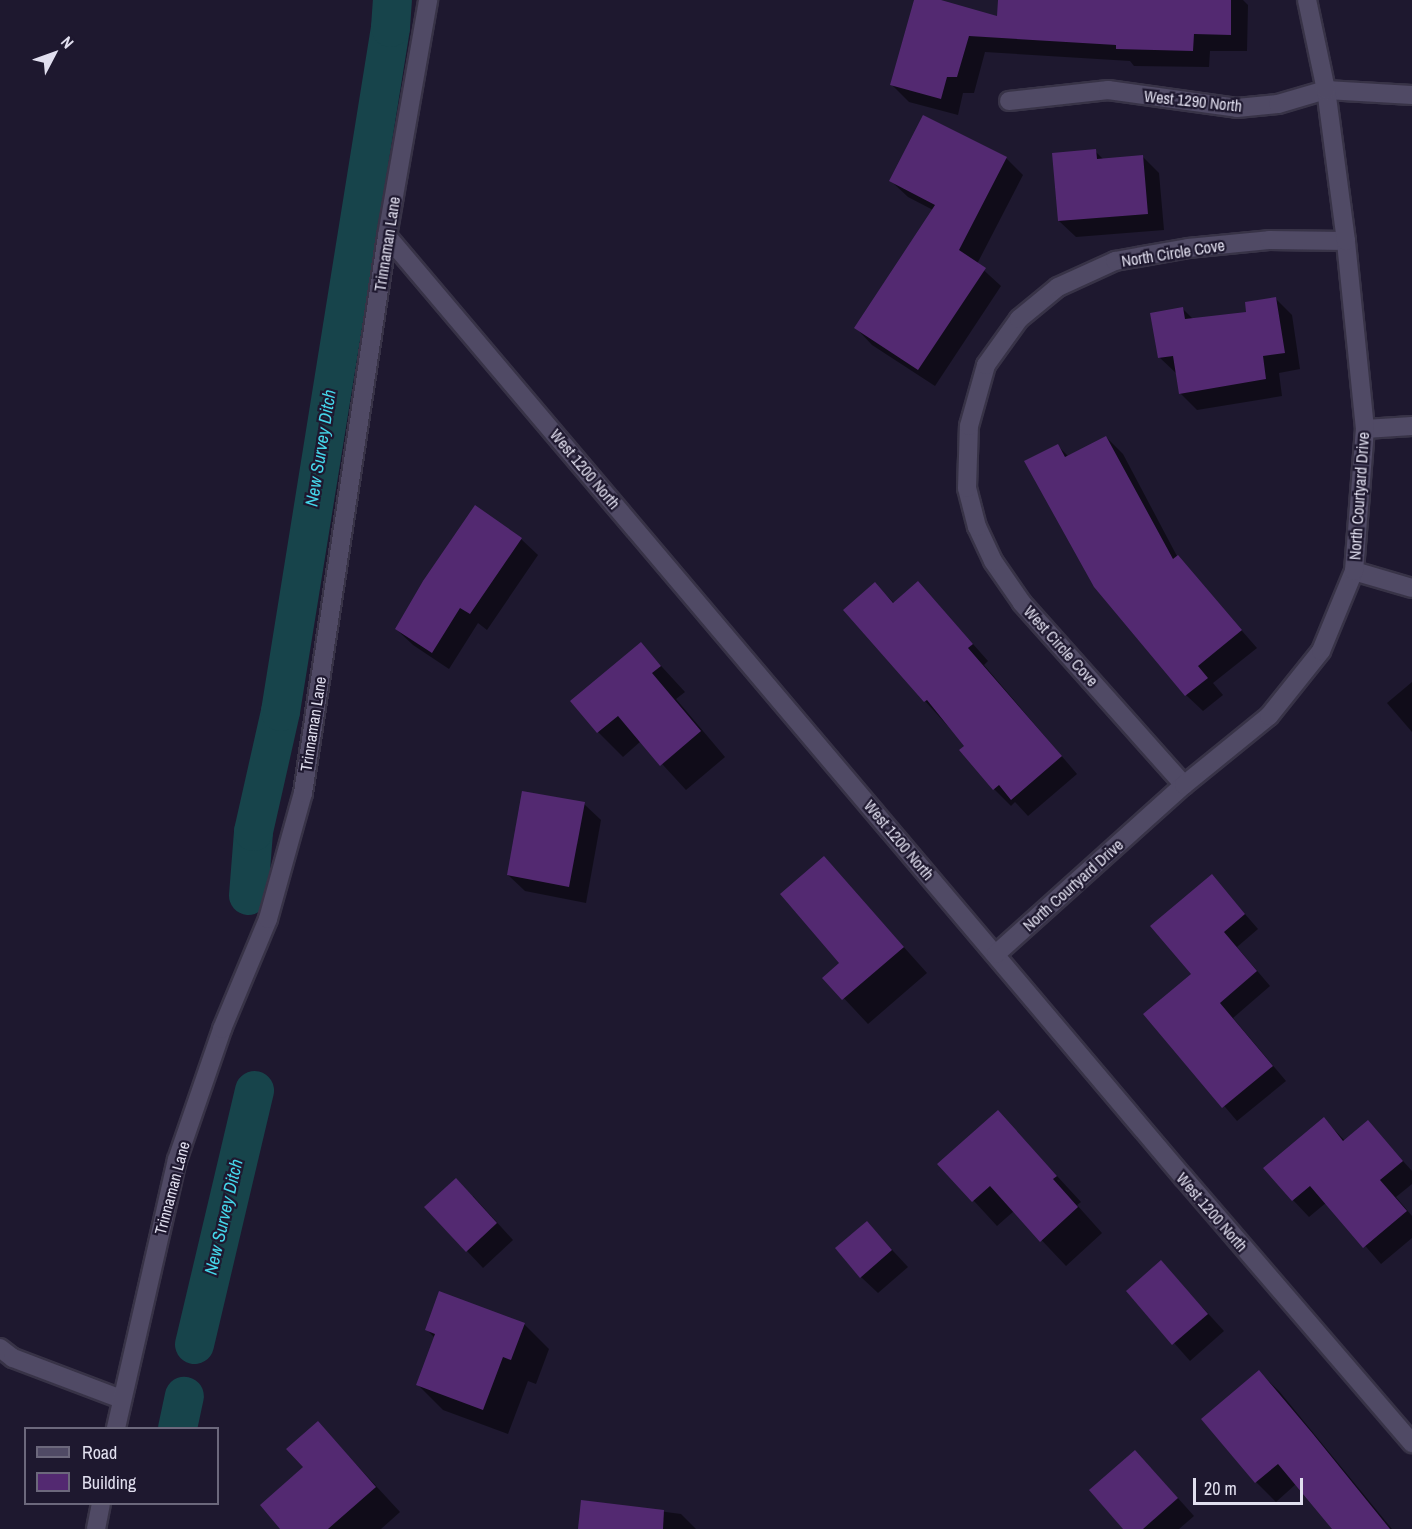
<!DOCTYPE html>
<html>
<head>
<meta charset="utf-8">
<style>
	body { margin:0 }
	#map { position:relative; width:1412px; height:1529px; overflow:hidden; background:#1e182f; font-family:"Archivo Narrow",sans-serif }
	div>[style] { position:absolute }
	.shadow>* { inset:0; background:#0007 }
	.canal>* { height:39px; margin:-19.5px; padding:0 19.5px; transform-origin:19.5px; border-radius:19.5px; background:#17444b }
	.building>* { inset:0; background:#532971 }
	.roads { filter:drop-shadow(2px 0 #383347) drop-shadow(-2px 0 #383347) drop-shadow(0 2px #383347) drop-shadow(0 -2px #383347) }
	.minor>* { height:18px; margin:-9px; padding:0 9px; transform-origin:9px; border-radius:9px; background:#504a65 }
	span { translate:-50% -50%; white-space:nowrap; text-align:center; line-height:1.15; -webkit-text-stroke:4.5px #1e182f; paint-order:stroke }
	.street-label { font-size:16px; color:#e1dfef }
	.water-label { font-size:18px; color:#45d6ea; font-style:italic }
	.legend { position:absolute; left:24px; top:1427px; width:195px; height:78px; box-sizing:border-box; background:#1e182f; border:2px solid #6c687c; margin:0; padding:8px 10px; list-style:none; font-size:18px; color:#e1dfef }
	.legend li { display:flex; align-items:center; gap:12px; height:30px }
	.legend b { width:30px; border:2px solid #6c687c }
	.north { position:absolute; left:24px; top:24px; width:60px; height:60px; -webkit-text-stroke:4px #1e182f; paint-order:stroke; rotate:49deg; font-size:16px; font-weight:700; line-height:24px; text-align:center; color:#e1dfef }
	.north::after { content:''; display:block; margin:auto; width:21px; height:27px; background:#e1dfef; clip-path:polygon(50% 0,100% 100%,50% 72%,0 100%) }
	.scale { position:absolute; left:1193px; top:1478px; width:110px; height:27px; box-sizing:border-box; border:3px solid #e1dfef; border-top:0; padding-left:8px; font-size:18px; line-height:21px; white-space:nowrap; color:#e1dfef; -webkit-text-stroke:4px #1e182f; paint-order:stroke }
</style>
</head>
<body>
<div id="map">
	<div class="shadow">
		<i style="clip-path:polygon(915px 0,935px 0,999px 18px,1000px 0,1243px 0,1248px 5px,1247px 51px,1210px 51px,1209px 67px,1134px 66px,1130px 61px,985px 52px,974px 93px,963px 93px,958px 115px,909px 102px,892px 85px)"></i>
		<i style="clip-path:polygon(1095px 151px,1104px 160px,1142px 156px,1159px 173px,1164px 230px,1076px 237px,1059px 221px)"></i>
		<i style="clip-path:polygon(1006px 158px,1023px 175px,977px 264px,1001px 286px,935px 386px,872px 345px,856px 328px,933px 210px,908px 197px,891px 181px)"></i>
		<i style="clip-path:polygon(1275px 298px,1292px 315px,1300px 369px,1279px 373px,1282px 396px,1197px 410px,1180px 393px,1177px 374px,1159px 357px,1183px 309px,1194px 320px,1248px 313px)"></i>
		<i style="clip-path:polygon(1106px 437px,1123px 454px,1178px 558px,1257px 648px,1213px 683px,1223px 695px,1203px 711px,1186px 695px,1058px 446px,1069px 457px)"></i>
		<i style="clip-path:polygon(521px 539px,538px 555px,487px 630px,478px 623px,449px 669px,413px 645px,396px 629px)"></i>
		<i style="clip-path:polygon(875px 584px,895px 604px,934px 600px,988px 661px,984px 665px,1077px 774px,1028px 816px,1015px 802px,1011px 806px,994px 789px,961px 751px,966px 746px,925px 701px)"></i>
		<i style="clip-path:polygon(641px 644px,685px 692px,676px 699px,725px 757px,686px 790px,641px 741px,623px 757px,598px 732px)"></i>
		<i style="clip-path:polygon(1412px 682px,1412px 732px,1387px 703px)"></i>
		<i style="clip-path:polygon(584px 804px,601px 820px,586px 903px,525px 891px,508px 875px)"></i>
		<i style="clip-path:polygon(824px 858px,927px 973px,868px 1024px,825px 978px,842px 963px)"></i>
		<i style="clip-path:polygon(1212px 876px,1258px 929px,1237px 947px,1270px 986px,1233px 1018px,1286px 1081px,1237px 1121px,1146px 1014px,1193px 974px)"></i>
		<i style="clip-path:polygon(998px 1112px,1081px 1202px,1077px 1205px,1102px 1233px,1066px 1266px,1014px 1211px,997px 1226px,940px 1164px)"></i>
		<i style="clip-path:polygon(1324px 1119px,1345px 1141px,1368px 1122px,1412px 1171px,1412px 1184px,1396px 1197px,1412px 1216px,1412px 1238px,1381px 1264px,1327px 1202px,1309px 1217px,1293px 1200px)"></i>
		<i style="clip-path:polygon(473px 1196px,513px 1240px,483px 1268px,467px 1251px)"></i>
		<i style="clip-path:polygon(867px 1223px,908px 1267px,878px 1293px,861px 1277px)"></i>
		<i style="clip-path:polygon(1161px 1262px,1224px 1331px,1190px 1361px,1128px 1291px)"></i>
		<i style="clip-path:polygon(524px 1324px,549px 1349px,536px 1384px,528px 1381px,508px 1434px,443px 1410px,418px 1385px,435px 1338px,427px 1330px)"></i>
		<i style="clip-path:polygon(1259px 1372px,1279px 1391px,1392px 1529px,1333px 1529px,1296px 1484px,1276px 1502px,1256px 1482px)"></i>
		<i style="clip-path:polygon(318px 1423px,400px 1512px,381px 1529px,283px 1529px)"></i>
		<i style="clip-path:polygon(1151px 1468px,1194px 1516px,1179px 1529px,1125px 1529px)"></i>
		<i style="clip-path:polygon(583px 1501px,681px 1514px,696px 1529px,579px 1529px)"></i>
	</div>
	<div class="canal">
		<i style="left:248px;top:895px;width:64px;rotate:-85.5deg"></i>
		<i style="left:253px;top:831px;width:123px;rotate:-77.3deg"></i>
		<i style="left:280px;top:711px;width:693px;rotate:-80.86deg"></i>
		<i style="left:390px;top:27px;width:27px;rotate:-86deg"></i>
		<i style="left:194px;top:1344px;width:261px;rotate:-76.7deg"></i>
		<i style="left:177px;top:1428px;width:33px;rotate:-78deg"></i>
	</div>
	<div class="building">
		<i style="clip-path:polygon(914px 0,941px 0,997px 16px,998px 0,1231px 0,1231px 35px,1194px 34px,1193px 51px,1116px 49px,1116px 45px,969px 36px,957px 77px,947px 77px,941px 99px,890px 85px)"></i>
		<i style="clip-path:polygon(923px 115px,1007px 157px,959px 250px,986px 268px,918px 370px,854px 328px,935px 205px,889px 181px)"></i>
		<i style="clip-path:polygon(1096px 149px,1097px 159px,1143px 155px,1148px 214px,1058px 221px,1052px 153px)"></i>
		<i style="clip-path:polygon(1276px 297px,1285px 353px,1263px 356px,1266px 379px,1179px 394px,1173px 356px,1158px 358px,1150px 313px,1183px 307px,1185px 319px,1246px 312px,1245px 302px)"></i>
		<i style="clip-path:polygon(1106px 436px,1173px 559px,1178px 555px,1242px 630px,1198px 666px,1208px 678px,1185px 696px,1094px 587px,1024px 461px,1058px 444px,1065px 457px)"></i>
		<i style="clip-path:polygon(475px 505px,522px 538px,470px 614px,460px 608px,432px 653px,395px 629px,423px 581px)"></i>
		<i style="clip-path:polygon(918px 581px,973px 644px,968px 648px,1062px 756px,1011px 800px,999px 785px,993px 790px,959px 750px,964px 746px,927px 700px,924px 702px,843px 610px,875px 582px,893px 603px)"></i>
		<i style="clip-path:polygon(641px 642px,661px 666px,652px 673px,701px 731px,660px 766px,618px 716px,597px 733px,570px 701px)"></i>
		<i style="clip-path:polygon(522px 791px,585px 802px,569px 887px,507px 875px)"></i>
		<i style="clip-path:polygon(824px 856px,904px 947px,842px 1000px,822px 978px,839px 963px,780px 894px)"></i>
		<i style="clip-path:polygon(1212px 874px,1245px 914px,1224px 932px,1257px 971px,1220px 1003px,1273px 1066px,1222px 1108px,1143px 1014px,1191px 974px,1150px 926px)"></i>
		<i style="clip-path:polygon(998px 1110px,1057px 1176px,1053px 1179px,1078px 1207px,1040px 1242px,990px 1186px,972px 1202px,937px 1164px)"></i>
		<i style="clip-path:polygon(1324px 1117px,1343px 1141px,1368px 1120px,1403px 1161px,1380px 1180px,1407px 1211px,1363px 1248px,1310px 1186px,1292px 1201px,1263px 1168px)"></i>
		<i style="clip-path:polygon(456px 1178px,497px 1223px,466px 1252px,424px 1207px)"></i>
		<i style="clip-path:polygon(867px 1221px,892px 1250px,860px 1278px,835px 1248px)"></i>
		<i style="clip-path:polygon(1161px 1260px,1208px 1314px,1172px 1345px,1126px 1291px)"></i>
		<i style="clip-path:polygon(439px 1291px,525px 1323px,511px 1360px,503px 1357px,483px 1410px,416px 1385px,435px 1334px,425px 1330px)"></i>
		<i style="clip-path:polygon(1259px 1370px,1313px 1434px,1390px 1529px,1332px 1529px,1278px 1464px,1255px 1483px,1201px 1419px)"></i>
		<i style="clip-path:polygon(318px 1421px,376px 1487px,328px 1529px,280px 1529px,260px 1505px,303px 1467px,286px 1449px)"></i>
		<i style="clip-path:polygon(1135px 1450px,1178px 1498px,1143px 1529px,1123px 1529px,1089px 1490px)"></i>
		<i style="clip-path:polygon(581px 1500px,664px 1510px,663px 1529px,578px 1529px)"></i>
	</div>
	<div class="roads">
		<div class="minor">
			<i style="left:1009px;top:101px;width:100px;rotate:-6.3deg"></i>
			<i style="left:1108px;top:90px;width:130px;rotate:7.9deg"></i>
			<i style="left:1237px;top:108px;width:41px;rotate:-5.6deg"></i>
			<i style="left:1278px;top:104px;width:50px;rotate:-16.3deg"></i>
			<i style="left:1326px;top:90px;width:86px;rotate:3.3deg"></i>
			<i style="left:387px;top:236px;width:1234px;rotate:49.77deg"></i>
			<i style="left:1184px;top:1178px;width:350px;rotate:49.3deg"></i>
			<i style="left:1365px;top:429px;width:47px;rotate:-3.7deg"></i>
			<i style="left:1354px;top:571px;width:60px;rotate:16.3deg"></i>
			<i style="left:1184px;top:785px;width:244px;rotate:-131.7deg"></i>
			<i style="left:1022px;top:603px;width:51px;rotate:-124.6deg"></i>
			<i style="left:993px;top:561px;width:38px;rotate:-115deg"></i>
			<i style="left:977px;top:527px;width:40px;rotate:-104.4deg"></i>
			<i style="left:967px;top:488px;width:62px;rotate:-88.2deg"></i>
			<i style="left:969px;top:426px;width:63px;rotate:-74.4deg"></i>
			<i style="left:986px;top:365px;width:57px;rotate:-54.3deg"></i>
			<i style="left:1019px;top:319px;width:50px;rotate:-39.4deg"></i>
			<i style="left:1058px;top:287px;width:63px;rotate:-24.5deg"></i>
			<i style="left:1115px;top:261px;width:74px;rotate:-10.1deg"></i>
			<i style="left:1188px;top:248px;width:81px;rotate:-5.6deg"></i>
			<i style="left:1269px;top:240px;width:77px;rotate:0.7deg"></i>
			<i style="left:996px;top:954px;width:253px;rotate:-42deg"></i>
			<i style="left:1184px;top:785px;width:109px;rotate:-39.1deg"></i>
			<i style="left:1269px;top:716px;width:83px;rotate:-51.3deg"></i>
			<i style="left:1321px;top:651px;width:87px;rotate:-67.6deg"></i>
			<i style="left:1354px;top:571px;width:142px;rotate:-85.6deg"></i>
			<i style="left:1365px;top:429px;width:189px;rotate:-95.8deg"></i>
			<i style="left:1346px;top:241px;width:152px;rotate:-97.5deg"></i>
			<i style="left:1326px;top:90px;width:92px;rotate:-101.9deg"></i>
			<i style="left:0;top:1348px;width:16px;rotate:38deg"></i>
			<i style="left:13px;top:1358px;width:116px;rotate:20.8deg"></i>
			<i style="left:116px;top:1428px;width:275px;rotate:-77.2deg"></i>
			<i style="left:177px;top:1160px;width:139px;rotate:-71deg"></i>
			<i style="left:222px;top:1029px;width:119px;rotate:-67.3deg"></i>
			<i style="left:268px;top:919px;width:131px;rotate:-74.5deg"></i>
			<i style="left:303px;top:793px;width:563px;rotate:-81.42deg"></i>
			<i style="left:387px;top:236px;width:240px;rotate:-80.1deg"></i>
			<i style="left:96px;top:1529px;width:25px;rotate:-79deg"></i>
		</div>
	</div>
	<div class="street-label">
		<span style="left:1193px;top:101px;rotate:6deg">West 1290 North</span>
		<span style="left:387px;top:244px;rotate:-81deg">Trinnaman Lane</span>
		<span style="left:1173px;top:253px;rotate:-9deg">North Circle Cove</span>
		<span style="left:585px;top:469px;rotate:50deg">West 1200 North</span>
		<span style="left:1359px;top:496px;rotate:-86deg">North Courtyard Drive</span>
		<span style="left:1061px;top:646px;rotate:48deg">West Circle Cove</span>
		<span style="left:313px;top:724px;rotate:-81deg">Trinnaman Lane</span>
		<span style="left:899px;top:840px;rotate:50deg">West 1200 North</span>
		<span style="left:1073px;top:885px;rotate:-42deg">North Courtyard Drive</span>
		<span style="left:172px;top:1188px;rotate:-75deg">Trinnaman Lane</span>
		<span style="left:1212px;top:1212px;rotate:49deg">West 1200 North</span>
	</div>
	<div class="water-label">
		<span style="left:321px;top:448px;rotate:-81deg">New Survey Ditch</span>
		<span style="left:224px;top:1217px;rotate:-77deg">New Survey Ditch</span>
	</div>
	<ul class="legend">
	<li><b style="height:8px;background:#504a65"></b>Road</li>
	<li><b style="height:16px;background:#532971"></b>Building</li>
	</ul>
	<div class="north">N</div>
	<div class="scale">20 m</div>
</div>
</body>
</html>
